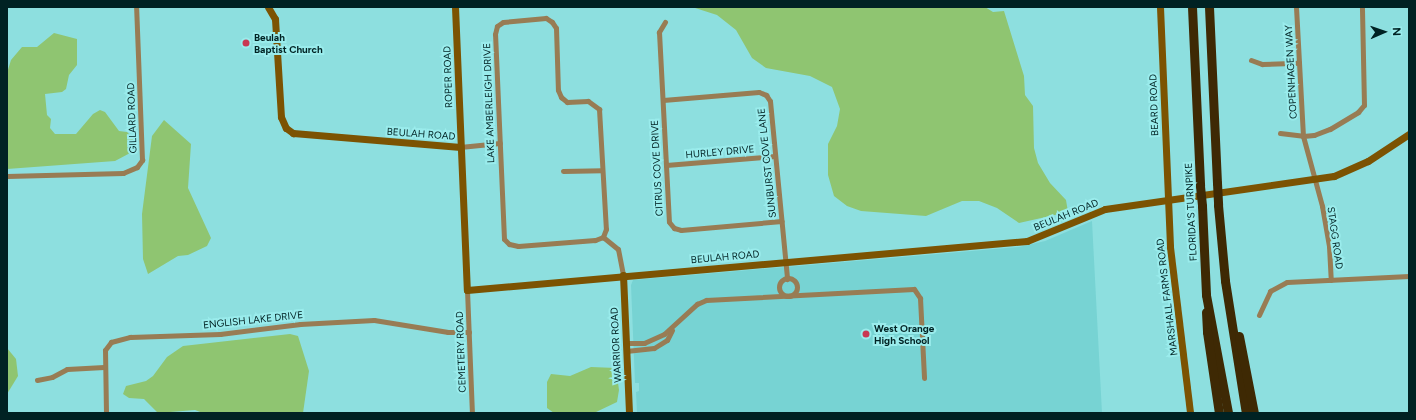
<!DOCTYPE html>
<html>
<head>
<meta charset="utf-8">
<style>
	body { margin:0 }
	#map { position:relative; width:1416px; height:420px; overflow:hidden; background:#8ddfdf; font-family:Figtree,sans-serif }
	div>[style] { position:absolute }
	.built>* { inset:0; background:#77d3d3 }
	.green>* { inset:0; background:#8fc571 }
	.street>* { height:5px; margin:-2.5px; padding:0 2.5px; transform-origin:2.5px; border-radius:2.5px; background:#987c54 }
	.street>.ring { margin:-2.5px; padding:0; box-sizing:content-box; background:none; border:5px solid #987c54; border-radius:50% }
	.secondary>* { height:7px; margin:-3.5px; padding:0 3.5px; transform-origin:3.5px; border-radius:3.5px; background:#7c5302 }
	.highway>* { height:9px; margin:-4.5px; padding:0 4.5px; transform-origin:4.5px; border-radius:4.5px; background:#3e2904 }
	.highway-bridge>* { height:9px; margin:-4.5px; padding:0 4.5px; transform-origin:4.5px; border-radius:4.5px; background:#3e2904 }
	.dots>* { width:11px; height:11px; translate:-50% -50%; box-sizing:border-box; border:2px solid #9aecec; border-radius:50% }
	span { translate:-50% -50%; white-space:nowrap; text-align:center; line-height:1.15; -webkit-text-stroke:4px #9aecec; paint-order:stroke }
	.poi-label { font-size:10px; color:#002223; font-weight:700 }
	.left { translate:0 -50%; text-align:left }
	.street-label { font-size:10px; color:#002223 }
	.frame { position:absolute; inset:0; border:8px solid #002223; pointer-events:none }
	.north { position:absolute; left:1364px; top:12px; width:40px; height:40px; -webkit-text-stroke:3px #9aecec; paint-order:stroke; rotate:88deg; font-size:11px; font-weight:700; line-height:16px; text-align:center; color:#002223 }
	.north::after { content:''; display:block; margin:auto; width:14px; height:18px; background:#002223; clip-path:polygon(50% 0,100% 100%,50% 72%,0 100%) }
</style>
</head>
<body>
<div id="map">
	<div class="built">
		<i style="clip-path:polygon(1092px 221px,1102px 413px,637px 413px,636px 392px,639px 391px,639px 383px,635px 383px,631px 285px,633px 280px,1019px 247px,1045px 241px)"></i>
	</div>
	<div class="green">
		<i style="clip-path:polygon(692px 7px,985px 7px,993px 12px,1004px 11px,1024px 76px,1025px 95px,1033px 106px,1034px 148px,1038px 163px,1050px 183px,1066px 200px,1068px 212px,1019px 223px,997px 208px,979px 201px,962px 201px,926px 216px,861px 211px,847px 206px,834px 196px,828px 175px,828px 144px,837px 126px,840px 109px,832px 87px,810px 76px,766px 68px,752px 58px,736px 30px,717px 15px)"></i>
		<i style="clip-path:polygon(54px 33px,77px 39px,77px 65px,69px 75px,66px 89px,62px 92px,45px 94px,47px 115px,51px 119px,50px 128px,55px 134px,76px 134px,93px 114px,100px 110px,105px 112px,119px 131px,127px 132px,131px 136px,134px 141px,132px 152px,115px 161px,7px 169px,7px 73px,11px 60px,22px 47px,37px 47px)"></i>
		<i style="clip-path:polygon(164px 120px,191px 144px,188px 188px,211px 238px,207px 246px,188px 255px,178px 256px,148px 274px,143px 259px,142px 214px,152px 136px)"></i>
		<i style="clip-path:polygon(290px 334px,298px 336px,309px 371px,303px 413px,203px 413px,195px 410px,158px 413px,144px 399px,129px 398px,123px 394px,126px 386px,146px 381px,153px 376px,167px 357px,183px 346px)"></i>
		<i style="clip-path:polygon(7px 348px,16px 359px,18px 376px,7px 394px)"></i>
		<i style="clip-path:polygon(591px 367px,616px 368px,619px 390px,617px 402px,594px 413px,554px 413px,547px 408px,547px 382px,551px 374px,570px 376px)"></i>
	</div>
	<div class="street">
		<i style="left:1296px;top:7px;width:129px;rotate:86.9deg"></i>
		<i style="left:1303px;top:136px;width:73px;rotate:74.8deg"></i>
		<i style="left:1322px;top:206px;width:41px;rotate:80.1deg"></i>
		<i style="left:1329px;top:246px;width:34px;rotate:87deg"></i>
		<i style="left:546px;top:18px;width:7px;rotate:34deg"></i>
		<i style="left:552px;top:22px;width:7px;rotate:56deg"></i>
		<i style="left:556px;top:28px;width:62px;rotate:88.2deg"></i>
		<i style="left:558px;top:90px;width:8px;rotate:67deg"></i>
		<i style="left:561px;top:97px;width:8px;rotate:40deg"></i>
		<i style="left:567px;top:102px;width:21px;rotate:-3deg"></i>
		<i style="left:588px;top:101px;width:14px;rotate:36deg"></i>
		<i style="left:599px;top:109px;width:120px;rotate:86.7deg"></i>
		<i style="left:606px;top:229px;width:9px;rotate:111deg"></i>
		<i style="left:603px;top:237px;width:9px;rotate:159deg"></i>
		<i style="left:595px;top:240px;width:77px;rotate:175.5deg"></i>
		<i style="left:518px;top:246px;width:9px;rotate:-167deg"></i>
		<i style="left:509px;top:244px;width:7px;rotate:-135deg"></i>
		<i style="left:504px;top:239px;width:205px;rotate:-92.5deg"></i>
		<i style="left:495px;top:34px;width:8px;rotate:-76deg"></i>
		<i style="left:497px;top:26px;width:7px;rotate:-34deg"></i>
		<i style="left:503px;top:22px;width:43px;rotate:-5.3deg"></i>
		<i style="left:665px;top:22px;width:12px;rotate:121deg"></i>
		<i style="left:659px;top:32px;width:190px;rotate:87deg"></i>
		<i style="left:669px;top:222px;width:8px;rotate:50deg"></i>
		<i style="left:674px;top:228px;width:7px;rotate:16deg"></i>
		<i style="left:681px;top:230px;width:101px;rotate:-5.1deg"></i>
		<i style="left:1251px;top:60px;width:12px;rotate:20deg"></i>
		<i style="left:1262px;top:64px;width:37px;rotate:-2deg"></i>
		<i style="left:663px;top:100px;width:96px;rotate:-4.8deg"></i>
		<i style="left:759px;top:92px;width:8px;rotate:23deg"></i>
		<i style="left:766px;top:95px;width:7px;rotate:56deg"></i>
		<i style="left:770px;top:101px;width:179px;rotate:84.5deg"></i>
		<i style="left:1280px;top:133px;width:23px;rotate:7deg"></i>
		<i style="left:1303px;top:136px;width:11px;rotate:-5deg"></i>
		<i style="left:1314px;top:135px;width:17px;rotate:-21deg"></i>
		<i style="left:1330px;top:129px;width:33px;rotate:-31deg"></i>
		<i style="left:1358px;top:112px;width:9px;rotate:-49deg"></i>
		<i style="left:1364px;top:105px;width:98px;rotate:-91.2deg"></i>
		<i style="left:460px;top:147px;width:40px;rotate:-5.7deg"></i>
		<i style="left:666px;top:165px;width:109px;rotate:-4.7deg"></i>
		<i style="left:563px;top:171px;width:39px;rotate:-1deg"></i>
		<i style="left:7px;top:176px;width:116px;rotate:-1.5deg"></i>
		<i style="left:123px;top:173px;width:15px;rotate:-23deg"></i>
		<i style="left:137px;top:167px;width:9px;rotate:-54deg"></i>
		<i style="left:142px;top:160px;width:153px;rotate:-92.2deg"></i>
		<i style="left:603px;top:237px;width:19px;rotate:39deg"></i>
		<i style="left:618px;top:249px;width:26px;rotate:79deg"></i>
		<i class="ring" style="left:779px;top:278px;width:13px;height:13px"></i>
		<i style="left:467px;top:290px;width:123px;rotate:87.7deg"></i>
		<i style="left:1259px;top:315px;width:26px;rotate:-65deg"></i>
		<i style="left:1270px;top:291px;width:19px;rotate:-28deg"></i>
		<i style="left:1287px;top:282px;width:122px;rotate:-2.8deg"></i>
		<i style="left:626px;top:343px;width:18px"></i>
		<i style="left:644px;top:343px;width:22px;rotate:-24deg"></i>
		<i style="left:664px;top:334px;width:45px;rotate:-42.3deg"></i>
		<i style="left:697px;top:304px;width:10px;rotate:-24deg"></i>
		<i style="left:706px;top:300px;width:208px;rotate:-3deg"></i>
		<i style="left:914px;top:289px;width:11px;rotate:56deg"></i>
		<i style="left:920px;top:298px;width:80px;rotate:87.1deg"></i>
		<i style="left:626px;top:351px;width:28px;rotate:-6deg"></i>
		<i style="left:654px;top:348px;width:15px;rotate:-32deg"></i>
		<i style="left:667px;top:340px;width:11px;rotate:-63deg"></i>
		<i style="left:37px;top:380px;width:15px;rotate:-11deg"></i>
		<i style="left:52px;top:377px;width:17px;rotate:-28deg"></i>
		<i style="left:67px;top:369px;width:37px;rotate:-3deg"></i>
		<i style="left:106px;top:413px;width:63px;rotate:-90.9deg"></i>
		<i style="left:105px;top:350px;width:10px;rotate:-53deg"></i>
		<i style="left:111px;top:342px;width:20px;rotate:-15deg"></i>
		<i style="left:130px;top:337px;width:90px;rotate:-1.9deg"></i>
		<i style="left:220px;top:334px;width:81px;rotate:-7.1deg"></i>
		<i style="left:300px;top:324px;width:74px;rotate:-3.1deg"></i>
		<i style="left:374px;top:320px;width:75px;rotate:9.2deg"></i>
		<i style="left:448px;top:332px;width:21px"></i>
	</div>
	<div class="secondary">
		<i style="left:268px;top:7px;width:14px;rotate:60deg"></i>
		<i style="left:275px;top:19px;width:98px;rotate:86.5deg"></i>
		<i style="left:281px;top:117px;width:12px;rotate:66deg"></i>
		<i style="left:286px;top:128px;width:9px;rotate:36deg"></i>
		<i style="left:293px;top:133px;width:168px;rotate:4.8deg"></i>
		<i style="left:455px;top:7px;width:283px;rotate:87.6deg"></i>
		<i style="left:467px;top:290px;width:562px;rotate:-5deg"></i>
		<i style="left:1027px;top:241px;width:84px;rotate:-22.3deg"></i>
		<i style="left:1105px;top:209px;width:231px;rotate:-8.2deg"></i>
		<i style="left:1334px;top:176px;width:37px;rotate:-24deg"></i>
		<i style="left:1368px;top:161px;width:49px;rotate:-33.4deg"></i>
		<i style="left:1160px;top:7px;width:240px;rotate:87.6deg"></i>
		<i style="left:1170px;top:247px;width:167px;rotate:83.1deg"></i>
		<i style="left:623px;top:275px;width:138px;rotate:87.5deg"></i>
	</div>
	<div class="highway">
		<i style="left:1192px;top:7px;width:179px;rotate:87.4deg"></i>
		<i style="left:1209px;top:7px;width:176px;rotate:87.4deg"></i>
		<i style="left:1218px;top:205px;width:76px;rotate:84.7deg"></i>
		<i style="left:1225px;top:281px;width:134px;rotate:81deg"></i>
		<i style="left:1202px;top:206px;width:89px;rotate:87.4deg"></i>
		<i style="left:1206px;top:295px;width:120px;rotate:79.4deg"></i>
		<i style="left:1206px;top:312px;width:20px;rotate:87deg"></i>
		<i style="left:1207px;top:332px;width:82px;rotate:81.6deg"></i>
		<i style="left:1239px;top:336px;width:78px;rotate:79deg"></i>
	</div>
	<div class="highway-bridge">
		<i style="left:1217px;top:183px;width:22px;rotate:87deg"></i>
		<i style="left:1200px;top:186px;width:20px;rotate:84deg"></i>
	</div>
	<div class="dots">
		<i style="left:246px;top:43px;background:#c83852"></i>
		<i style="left:866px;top:334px;background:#c83852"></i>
	</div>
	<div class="poi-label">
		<span class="left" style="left:254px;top:43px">Beulah<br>Baptist Church</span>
		<span class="left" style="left:874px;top:334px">West Orange<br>High School</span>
	</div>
	<div class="street-label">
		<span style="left:1291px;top:72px;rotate:-93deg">COPENHAGEN WAY</span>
		<span style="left:448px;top:77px;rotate:-92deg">ROPER ROAD</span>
		<span style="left:489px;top:103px;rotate:-92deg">LAKE AMBERLEIGH DRIVE</span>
		<span style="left:1154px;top:105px;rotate:-92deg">BEARD ROAD</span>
		<span style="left:132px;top:118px;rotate:-92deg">GILLARD ROAD</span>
		<span style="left:421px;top:134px;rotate:4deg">BEULAH ROAD</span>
		<span style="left:720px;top:152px;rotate:-5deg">HURLEY DRIVE</span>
		<span style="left:767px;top:163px;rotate:-96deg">SUNBURST COVE LANE</span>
		<span style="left:657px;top:168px;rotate:-93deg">CITRUS COVE DRIVE</span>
		<span style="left:1191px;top:212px;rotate:-93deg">FLORIDA'S TURNPIKE</span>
		<span style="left:1066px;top:215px;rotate:-22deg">BEULAH ROAD</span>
		<span style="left:1335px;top:238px;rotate:82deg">STAGG ROAD</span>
		<span style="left:725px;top:257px;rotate:-5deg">BEULAH ROAD</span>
		<span style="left:1167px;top:297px;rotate:-97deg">MARSHALL FARMS ROAD</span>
		<span style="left:253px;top:320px;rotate:-6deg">ENGLISH LAKE DRIVE</span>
		<span style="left:616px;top:345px;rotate:-93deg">WARRIOR ROAD</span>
		<span style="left:461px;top:352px;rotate:-92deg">CEMETERY ROAD</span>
	</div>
	<div class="frame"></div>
	<div class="north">N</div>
</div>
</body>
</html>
